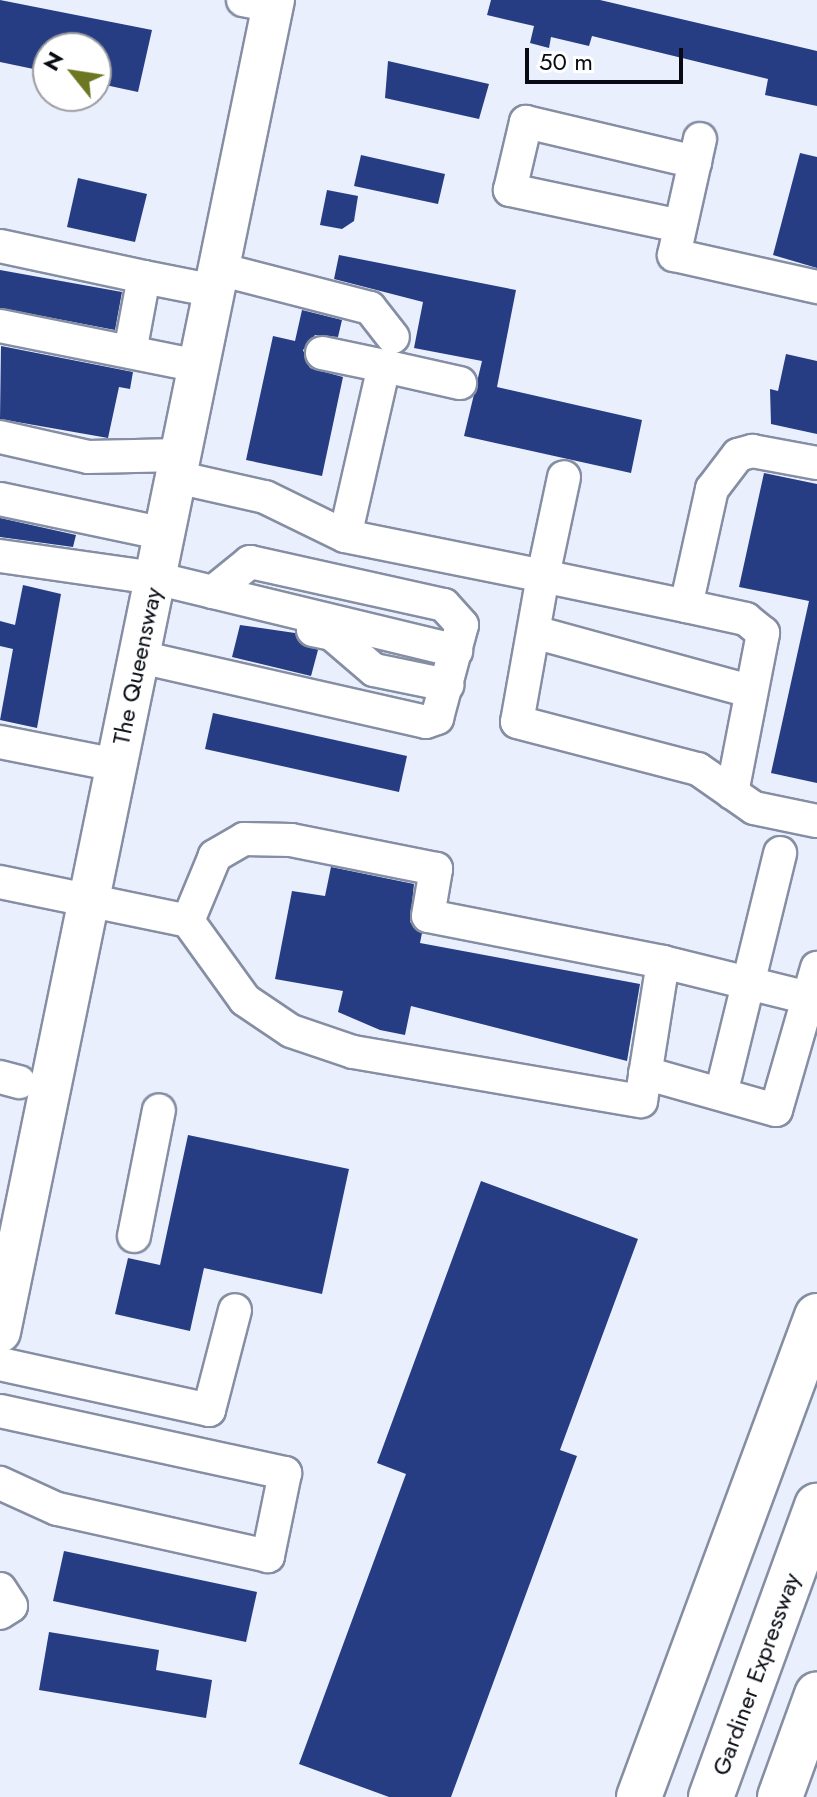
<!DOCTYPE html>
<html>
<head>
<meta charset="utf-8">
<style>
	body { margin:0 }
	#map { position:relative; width:817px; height:1797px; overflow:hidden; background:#e9effd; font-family:Jost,sans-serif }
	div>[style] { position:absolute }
	.building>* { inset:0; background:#263d84 }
	.roads { filter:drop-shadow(2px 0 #858ea3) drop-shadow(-2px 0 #858ea3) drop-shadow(0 2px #858ea3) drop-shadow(0 -2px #858ea3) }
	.minor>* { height:32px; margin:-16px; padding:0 16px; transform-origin:16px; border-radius:16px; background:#fff }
	.major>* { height:40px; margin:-20px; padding:0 20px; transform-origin:20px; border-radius:20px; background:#fff }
	.highway>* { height:44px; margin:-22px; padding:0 22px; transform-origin:22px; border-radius:22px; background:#fff }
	span { translate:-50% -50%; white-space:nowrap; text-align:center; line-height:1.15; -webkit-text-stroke:8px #fff; paint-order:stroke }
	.street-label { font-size:24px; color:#080b13 }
	.north { position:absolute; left:32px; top:32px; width:80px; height:80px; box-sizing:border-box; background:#fff; border:2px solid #9c9da1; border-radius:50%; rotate:300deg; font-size:22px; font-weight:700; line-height:32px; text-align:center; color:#080b13 }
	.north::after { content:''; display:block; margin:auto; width:28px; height:36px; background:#6d7721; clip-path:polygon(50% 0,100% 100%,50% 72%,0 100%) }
	.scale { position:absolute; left:525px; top:48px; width:158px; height:36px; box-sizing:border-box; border:4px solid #080b13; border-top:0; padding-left:10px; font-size:24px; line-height:28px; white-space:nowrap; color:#080b13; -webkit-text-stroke:6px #fff; paint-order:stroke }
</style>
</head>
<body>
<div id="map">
	<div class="building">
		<i style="clip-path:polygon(0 0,152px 30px,138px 92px,96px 83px,96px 48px,48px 48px,48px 72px,0 62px)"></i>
		<i style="clip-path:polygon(491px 0,600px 0,817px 51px,817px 106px,765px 95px,768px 79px,592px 36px,589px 46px,551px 37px,549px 48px,530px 43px,534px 26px,487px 15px)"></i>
		<i style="clip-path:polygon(388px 61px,489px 84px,479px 119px,385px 98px)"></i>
		<i style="clip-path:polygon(800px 153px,817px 157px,817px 268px,773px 255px)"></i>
		<i style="clip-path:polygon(361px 155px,445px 174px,438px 204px,354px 186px)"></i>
		<i style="clip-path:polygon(78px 178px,147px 194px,135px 242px,67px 227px)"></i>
		<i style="clip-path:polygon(327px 190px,358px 196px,354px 221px,342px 229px,320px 225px)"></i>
		<i style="clip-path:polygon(339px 255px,516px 290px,497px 387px,642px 420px,631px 473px,464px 436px,482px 361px,414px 348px,423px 302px,334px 279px)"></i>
		<i style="clip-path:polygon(0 270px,122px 292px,115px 330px,0 308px)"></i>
		<i style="clip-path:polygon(302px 310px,342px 320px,338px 337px,315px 335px,303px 350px,310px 368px,343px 377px,322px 476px,246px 460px,273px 336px,295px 341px)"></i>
		<i style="clip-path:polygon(1px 346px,133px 372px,130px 389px,119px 387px,108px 438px,0 419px)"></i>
		<i style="clip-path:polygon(786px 354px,817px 361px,817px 434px,771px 424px,770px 389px,778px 391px)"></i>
		<i style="clip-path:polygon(764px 473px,817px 484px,817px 783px,771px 773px,809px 601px,739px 587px)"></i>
		<i style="clip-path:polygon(0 518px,76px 535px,73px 547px,0 537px)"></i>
		<i style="clip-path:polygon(23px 585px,61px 594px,37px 728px,0 720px,13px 649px,0 646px,0 621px,15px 625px)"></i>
		<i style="clip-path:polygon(240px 625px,295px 633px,318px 650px,311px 676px,232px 657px)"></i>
		<i style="clip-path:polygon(213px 713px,407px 756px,399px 792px,205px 749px)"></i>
		<i style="clip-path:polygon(331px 867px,414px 884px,410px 922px,422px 933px,420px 943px,640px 984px,627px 1061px,411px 1006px,405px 1035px,380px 1030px,338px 1012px,343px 991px,275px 979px,292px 891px,325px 896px)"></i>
		<i style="clip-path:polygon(188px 1135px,349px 1169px,322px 1294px,204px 1268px,190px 1331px,115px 1314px,128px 1258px,160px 1265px)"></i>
		<i style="clip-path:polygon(481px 1181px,638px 1239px,560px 1450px,577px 1456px,451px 1797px,389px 1797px,299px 1764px,406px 1474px,377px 1463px)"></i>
		<i style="clip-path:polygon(64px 1551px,257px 1592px,246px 1642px,53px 1601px)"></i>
		<i style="clip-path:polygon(49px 1632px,159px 1650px,156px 1670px,212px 1680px,206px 1718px,39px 1690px)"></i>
	</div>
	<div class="roads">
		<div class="minor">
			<i style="left:243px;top:0;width:31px;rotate:11deg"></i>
			<i style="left:700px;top:139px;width:119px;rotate:102.6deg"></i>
			<i style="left:674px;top:255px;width:147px;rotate:12.6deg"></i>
			<i style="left:680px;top:226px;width:174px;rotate:-168deg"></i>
			<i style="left:510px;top:190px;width:70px;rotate:-76.8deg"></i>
			<i style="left:526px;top:122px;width:174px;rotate:13.3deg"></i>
			<i style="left:0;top:246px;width:147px;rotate:12.1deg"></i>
			<i style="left:144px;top:277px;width:76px;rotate:100.6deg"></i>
			<i style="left:219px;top:269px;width:156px;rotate:14.5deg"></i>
			<i style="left:370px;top:308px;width:37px;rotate:52deg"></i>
			<i style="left:144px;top:277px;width:72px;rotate:11.2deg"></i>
			<i style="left:0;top:326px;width:203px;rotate:11.4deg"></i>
			<i style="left:322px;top:353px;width:63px;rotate:11.8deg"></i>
			<i style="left:384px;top:366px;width:174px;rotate:102.9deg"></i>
			<i style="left:384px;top:366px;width:78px;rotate:12.6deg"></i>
			<i style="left:0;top:437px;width:90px;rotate:12.8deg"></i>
			<i style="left:88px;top:457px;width:93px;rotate:-1.2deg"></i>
			<i style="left:176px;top:477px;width:91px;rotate:12.7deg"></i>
			<i style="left:265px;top:497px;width:89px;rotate:26deg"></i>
			<i style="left:345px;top:536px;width:202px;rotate:11.4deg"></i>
			<i style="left:543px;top:576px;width:101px;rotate:-78deg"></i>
			<i style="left:0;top:499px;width:168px;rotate:12deg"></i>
			<i style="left:0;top:556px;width:157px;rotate:8.1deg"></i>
			<i style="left:155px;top:578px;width:310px;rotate:13.6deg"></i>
			<i style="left:686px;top:606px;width:146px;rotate:-168.2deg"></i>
			<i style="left:543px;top:576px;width:148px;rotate:100.1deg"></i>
			<i style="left:517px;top:722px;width:187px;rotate:14.6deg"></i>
			<i style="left:698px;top:769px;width:68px;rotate:34.9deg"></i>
			<i style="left:754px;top:808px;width:64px;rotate:11.7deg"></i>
			<i style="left:313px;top:630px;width:19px;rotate:12deg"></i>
			<i style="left:332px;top:634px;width:55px;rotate:40.6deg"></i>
			<i style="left:374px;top:670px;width:75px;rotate:11.6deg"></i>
			<i style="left:534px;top:632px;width:224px;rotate:15.3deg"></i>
			<i style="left:140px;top:657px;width:293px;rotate:12.8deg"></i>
			<i style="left:426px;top:722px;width:12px;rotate:-20deg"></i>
			<i style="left:437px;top:718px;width:96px;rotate:-75deg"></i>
			<i style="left:462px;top:625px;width:27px;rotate:-132deg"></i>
			<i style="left:444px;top:605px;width:199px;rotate:-167.5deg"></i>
			<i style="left:250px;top:562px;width:48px;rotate:141deg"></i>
			<i style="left:0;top:742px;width:118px;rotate:11.2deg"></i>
			<i style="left:732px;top:793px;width:163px;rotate:-79deg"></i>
			<i style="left:763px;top:633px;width:22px;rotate:-141deg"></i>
			<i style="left:746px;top:619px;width:61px;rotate:-167.8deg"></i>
			<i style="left:686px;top:606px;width:120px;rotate:-77.5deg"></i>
			<i style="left:712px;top:489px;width:43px;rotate:-52.6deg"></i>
			<i style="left:738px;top:455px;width:15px;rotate:-16deg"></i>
			<i style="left:752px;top:451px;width:66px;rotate:10.5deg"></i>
			<i style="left:0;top:882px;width:192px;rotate:11.7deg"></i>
			<i style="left:188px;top:921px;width:97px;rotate:54.2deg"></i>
			<i style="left:245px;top:1000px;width:55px;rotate:34deg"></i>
			<i style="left:291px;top:1031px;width:65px;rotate:18.7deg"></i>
			<i style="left:353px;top:1052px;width:292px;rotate:9.7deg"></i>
			<i style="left:641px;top:1101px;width:141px;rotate:-81deg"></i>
			<i style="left:663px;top:962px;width:239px;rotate:-168.9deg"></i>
			<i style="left:428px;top:916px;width:48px;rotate:-80.3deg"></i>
			<i style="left:436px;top:869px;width:148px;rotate:-168.7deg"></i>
			<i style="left:291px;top:840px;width:47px;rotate:-178.8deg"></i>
			<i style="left:244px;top:839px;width:34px;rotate:150deg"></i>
			<i style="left:215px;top:856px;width:70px;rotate:112.6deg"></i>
			<i style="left:663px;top:962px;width:150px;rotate:13.9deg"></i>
			<i style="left:645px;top:1073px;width:136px;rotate:15.8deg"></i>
			<i style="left:776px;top:1110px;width:148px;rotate:-73.9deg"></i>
			<i style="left:0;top:1077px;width:20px;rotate:15deg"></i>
			<i style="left:721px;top:1094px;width:248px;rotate:-76.2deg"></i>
			<i style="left:134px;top:1236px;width:128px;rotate:-78.8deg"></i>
			<i style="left:0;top:1364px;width:214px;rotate:12.4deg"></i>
			<i style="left:209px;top:1410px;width:103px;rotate:-75.4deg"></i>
			<i style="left:0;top:1411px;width:292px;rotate:12.3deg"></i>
			<i style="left:285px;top:1473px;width:85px;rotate:101.6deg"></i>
			<i style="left:268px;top:1556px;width:216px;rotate:-167.4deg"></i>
			<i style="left:57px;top:1509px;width:63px;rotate:-155.5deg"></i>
			<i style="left:0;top:1589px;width:20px;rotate:57deg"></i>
			<i style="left:11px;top:1606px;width:13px;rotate:148deg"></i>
		</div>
		<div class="major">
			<i style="left:0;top:1332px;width:1360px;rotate:-78.38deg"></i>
		</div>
		<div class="highway">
			<i style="left:639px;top:1797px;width:513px;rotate:-69.69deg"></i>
			<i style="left:711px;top:1797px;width:310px;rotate:-70deg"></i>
			<i style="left:780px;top:1797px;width:109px;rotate:-70.1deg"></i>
		</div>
	</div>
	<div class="street-label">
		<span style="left:137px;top:666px;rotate:-78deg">The Queensway</span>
		<span style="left:756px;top:1674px;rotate:-70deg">Gardiner Expressway</span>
	</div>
	<div class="north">N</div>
	<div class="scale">50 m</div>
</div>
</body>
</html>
